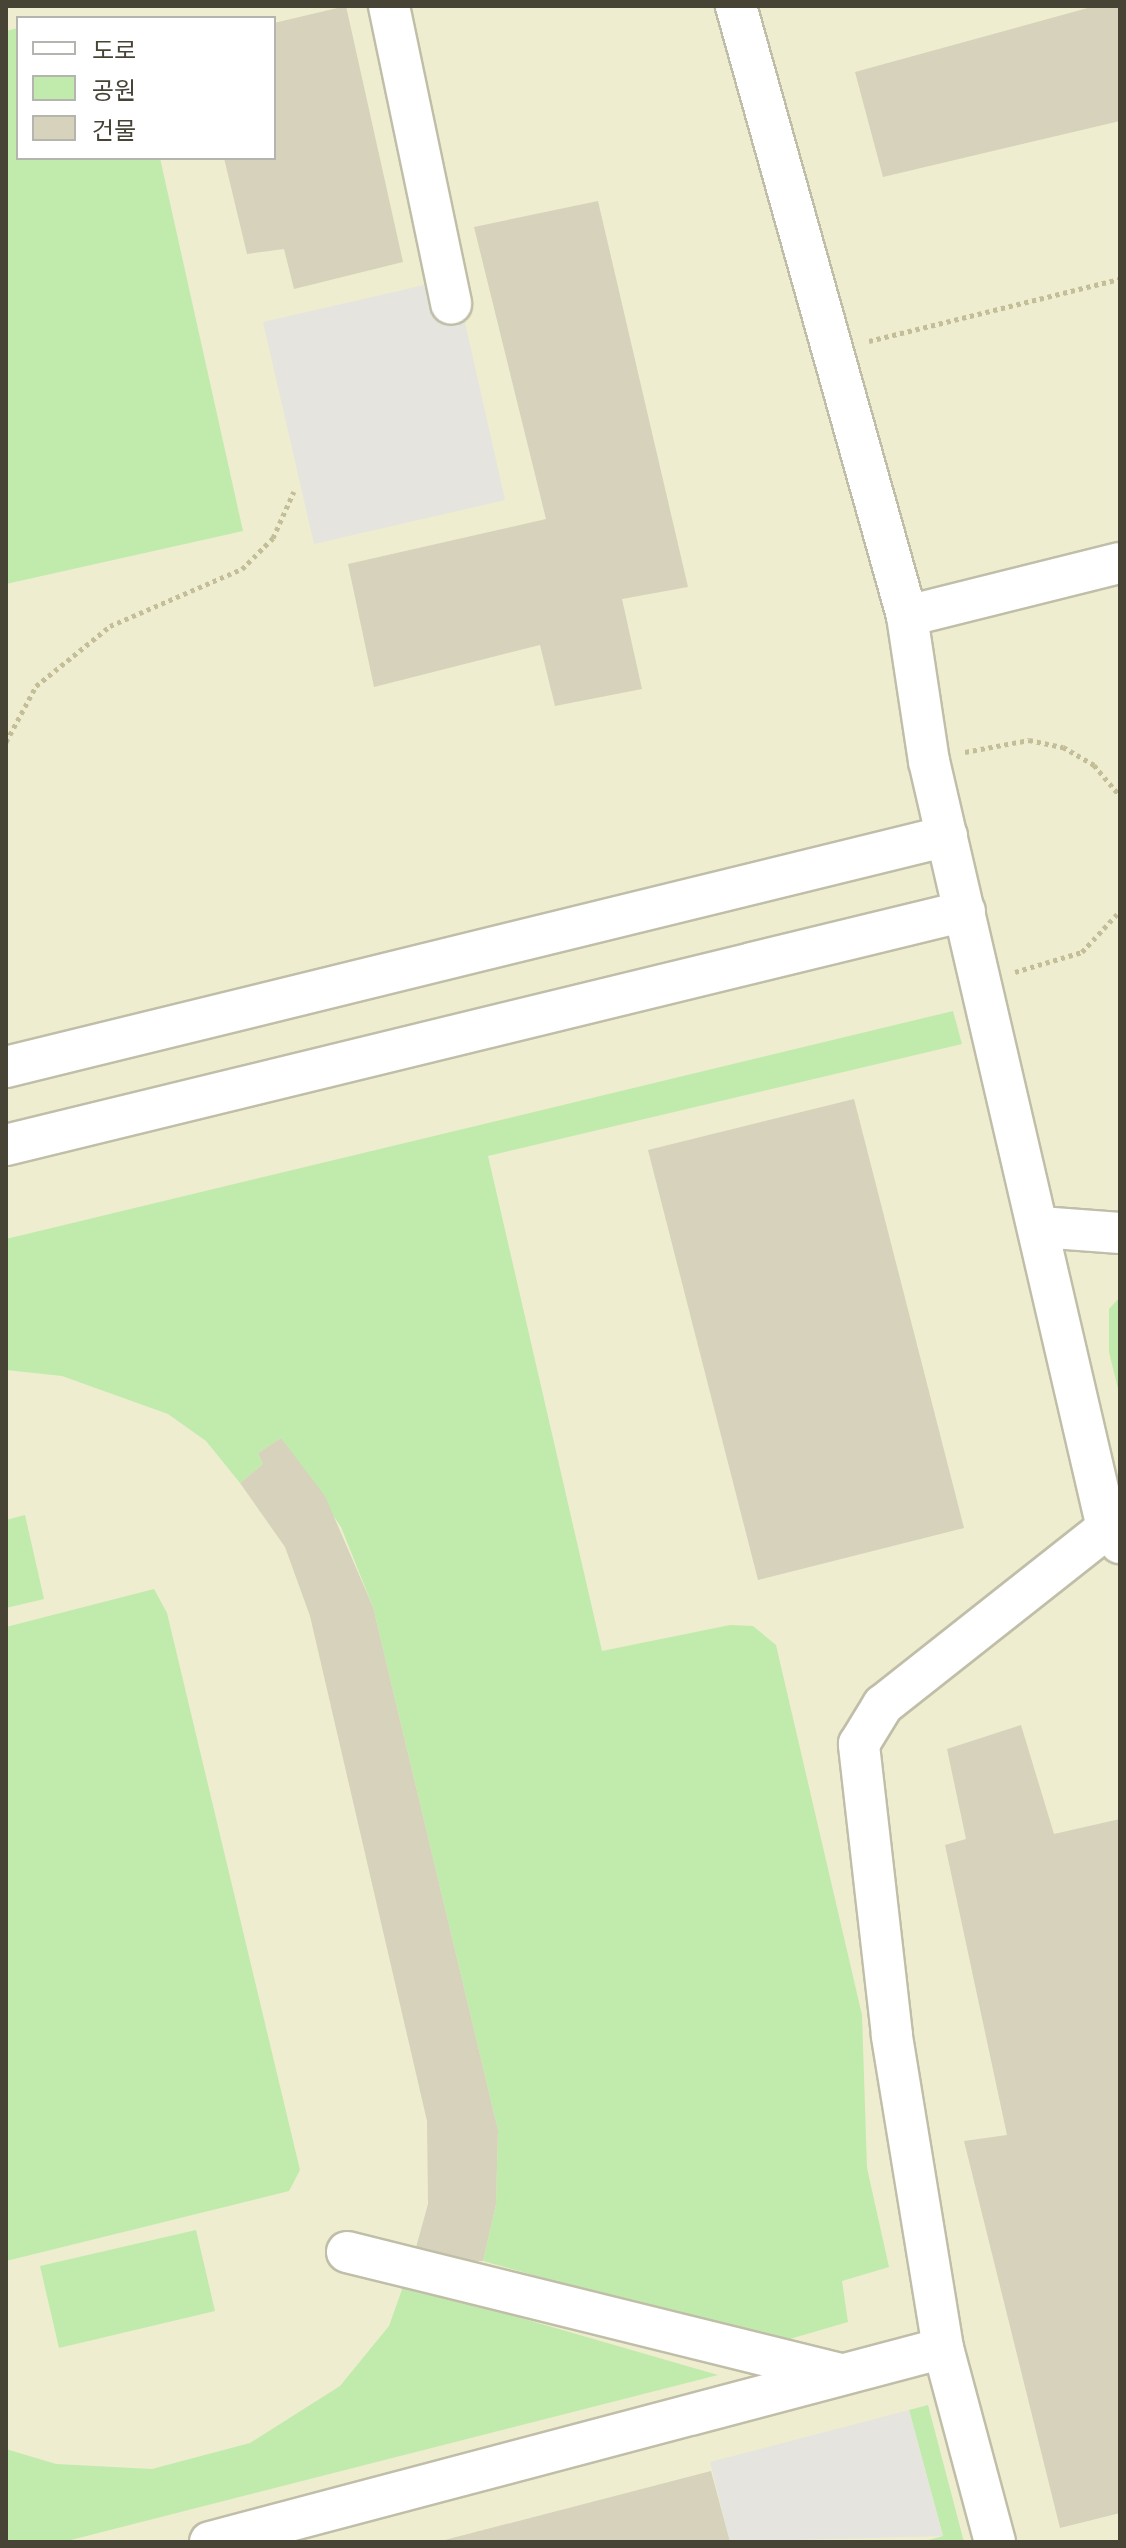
<!DOCTYPE html>
<html>
<head>
<meta charset="utf-8">
<style>
	body { margin:0 }
	#map { position:relative; width:1126px; height:2548px; overflow:hidden; background:#f4f3e6; font-family:Cabin,"Noto Sans KR",sans-serif }
	div>[style] { position:absolute }
	.education>* { inset:0; background:#eeedcf }
	.green>* { inset:0; background:#c0ebac }
	.parking>* { inset:0; background:#e5e4df }
	.building>* { inset:0; background:#d6d2bb }
	.path>* { height:5px; margin-top:-2.5px; transform-origin:0; background:repeating-linear-gradient(90deg,#c3be98 0 4px,transparent 0 8px) }
	.roads { filter:drop-shadow(2px 0 #c0bea8) drop-shadow(-2px 0 #c0bea8) drop-shadow(0 2px #c0bea8) drop-shadow(0 -2px #c0bea8) }
	.minor>* { height:40px; margin:-20px; padding:0 20px; transform-origin:20px; border-radius:20px; background:#fff }
	span { translate:-50% -50%; white-space:nowrap; text-align:center; line-height:1.15; -webkit-text-stroke:6px #fff; paint-order:stroke }
	.frame { position:absolute; inset:0; border:8px solid #474435; pointer-events:none }
	.legend { position:absolute; left:16px; top:16px; width:260px; height:144px; box-sizing:border-box; background:#fff; border:2px solid #b5b4ae; margin:0; padding:10px 14px; list-style:none; font-size:24px; color:#474435 }
	.legend li { display:flex; align-items:center; gap:16px; height:40px }
	.legend b { width:40px; border:2px solid #b5b4ae }
</style>
</head>
<body>
<div id="map">
	<div class="education">
		<i style="clip-path:polygon(evenodd,6px 6px,1120px 6px,1120px 2542px,6px 2542px,6px 6px,18px 18px,274px 18px,274px 158px,18px 158px,18px 18px)"></i>
	</div>
	<div class="green">
		<i style="clip-path:polygon(18px 28px,18px 158px,160px 158px,243px 531px,6px 584px,6px 31px)"></i>
		<i style="clip-path:polygon(953px 1011px,962px 1044px,488px 1156px,602px 1651px,730px 1625px,753px 1626px,776px 1645px,862px 2015px,867px 2168px,889px 2267px,842px 2281px,848px 2322px,776px 2343px,483px 2261px,496px 2204px,498px 2130px,373px 1607px,341px 1527px,281px 1438px,258px 1453px,263px 1464px,240px 1483px,206px 1441px,168px 1414px,62px 1376px,6px 1370px,6px 1239px)"></i>
		<i style="clip-path:polygon(1120px 1297px,1120px 1397px,1109px 1352px,1109px 1309px)"></i>
		<i style="clip-path:polygon(25px 1515px,44px 1599px,6px 1608px,6px 1520px)"></i>
		<i style="clip-path:polygon(154px 1589px,167px 1613px,300px 2170px,289px 2191px,6px 2261px,6px 1627px)"></i>
		<i style="clip-path:polygon(196px 2230px,215px 2311px,59px 2348px,40px 2266px)"></i>
		<i style="clip-path:polygon(404px 2284px,718px 2375px,63px 2542px,6px 2542px,6px 2449px,56px 2464px,152px 2469px,250px 2443px,340px 2386px,389px 2326px)"></i>
		<i style="clip-path:polygon(928px 2405px,964px 2542px,922px 2542px,943px 2536px,909px 2410px)"></i>
	</div>
	<div class="parking">
		<i style="clip-path:polygon(455px 278px,505px 500px,314px 544px,263px 322px)"></i>
		<i style="clip-path:polygon(909px 2410px,943px 2536px,730px 2542px,710px 2462px)"></i>
	</div>
	<div class="building">
		<i style="clip-path:polygon(346px 6px,403px 262px,294px 289px,284px 249px,247px 254px,224px 158px,274px 158px,274px 23px)"></i>
		<i style="clip-path:polygon(1095px 6px,1120px 6px,1120px 121px,883px 177px,855px 72px)"></i>
		<i style="clip-path:polygon(598px 201px,688px 587px,622px 599px,642px 689px,555px 706px,540px 645px,374px 687px,348px 564px,546px 519px,474px 227px)"></i>
		<i style="clip-path:polygon(854px 1099px,964px 1528px,758px 1580px,648px 1150px)"></i>
		<i style="clip-path:polygon(281px 1438px,325px 1496px,373px 1607px,498px 2130px,496px 2204px,483px 2261px,412px 2262px,428px 2204px,427px 2121px,310px 1616px,285px 1547px,240px 1483px,263px 1464px,258px 1453px)"></i>
		<i style="clip-path:polygon(1021px 1725px,1054px 1834px,1120px 1819px,1120px 2513px,1060px 2528px,964px 2141px,1007px 2135px,945px 1845px,966px 1839px,947px 1749px)"></i>
		<i style="clip-path:polygon(711px 2471px,730px 2542px,441px 2542px,441px 2541px)"></i>
	</div>
	<div class="path">
		<i style="left:869px;top:341px;width:259px;rotate:-13.9deg"></i>
		<i style="left:6px;top:742px;width:64px;rotate:-61.8deg"></i>
		<i style="left:36px;top:686px;width:95px;rotate:-39deg"></i>
		<i style="left:110px;top:626px;width:144px;rotate:-23.4deg"></i>
		<i style="left:242px;top:569px;width:44px;rotate:-45deg"></i>
		<i style="left:273px;top:538px;width:51px;rotate:-65.9deg"></i>
		<i style="left:965px;top:752px;width:65px;rotate:-10.6deg"></i>
		<i style="left:1029px;top:740px;width:35px;rotate:12deg"></i>
		<i style="left:1063px;top:747px;width:36px;rotate:30deg"></i>
		<i style="left:1094px;top:765px;width:40px;rotate:50deg"></i>
		<i style="left:1015px;top:972px;width:70px;rotate:-16.6deg"></i>
		<i style="left:1082px;top:952px;width:56px;rotate:-47.2deg"></i>
	</div>
	<div class="roads">
		<div class="minor">
			<i style="left:389px;top:6px;width:304px;rotate:78.2deg"></i>
			<i style="left:736px;top:6px;width:634px;rotate:74.34deg"></i>
			<i style="left:907px;top:616px;width:147px;rotate:81.4deg"></i>
			<i style="left:929px;top:761px;width:787px;rotate:76.93deg"></i>
			<i style="left:1107px;top:1528px;width:20px;rotate:49deg"></i>
			<i style="left:907px;top:616px;width:219px;rotate:-14deg"></i>
			<i style="left:6px;top:1067px;width:969px;rotate:-13.79deg"></i>
			<i style="left:6px;top:1145px;width:987px;rotate:-13.71deg"></i>
			<i style="left:1040px;top:1227px;width:80px;rotate:4.3deg"></i>
			<i style="left:347px;top:2252px;width:508px;rotate:13.9deg"></i>
			<i style="left:210px;top:2542px;width:758px;rotate:-14.82deg"></i>
			<i style="left:995px;top:2542px;width:201px;rotate:-105deg"></i>
			<i style="left:943px;top:2348px;width:317px;rotate:-99.3deg"></i>
			<i style="left:892px;top:2035px;width:293px;rotate:-96.5deg"></i>
			<i style="left:859px;top:1744px;width:46px;rotate:-58.4deg"></i>
			<i style="left:883px;top:1705px;width:285px;rotate:-38.3deg"></i>
		</div>
	</div>
	<div class="frame"></div>
	<ul class="legend">
	<li><b style="height:10px;background:#fff"></b>도로</li>
	<li><b style="height:22px;background:#c0ebac"></b>공원</li>
	<li><b style="height:22px;background:#d6d2bb"></b>건물</li>
	</ul>
</div>
</body>
</html>
